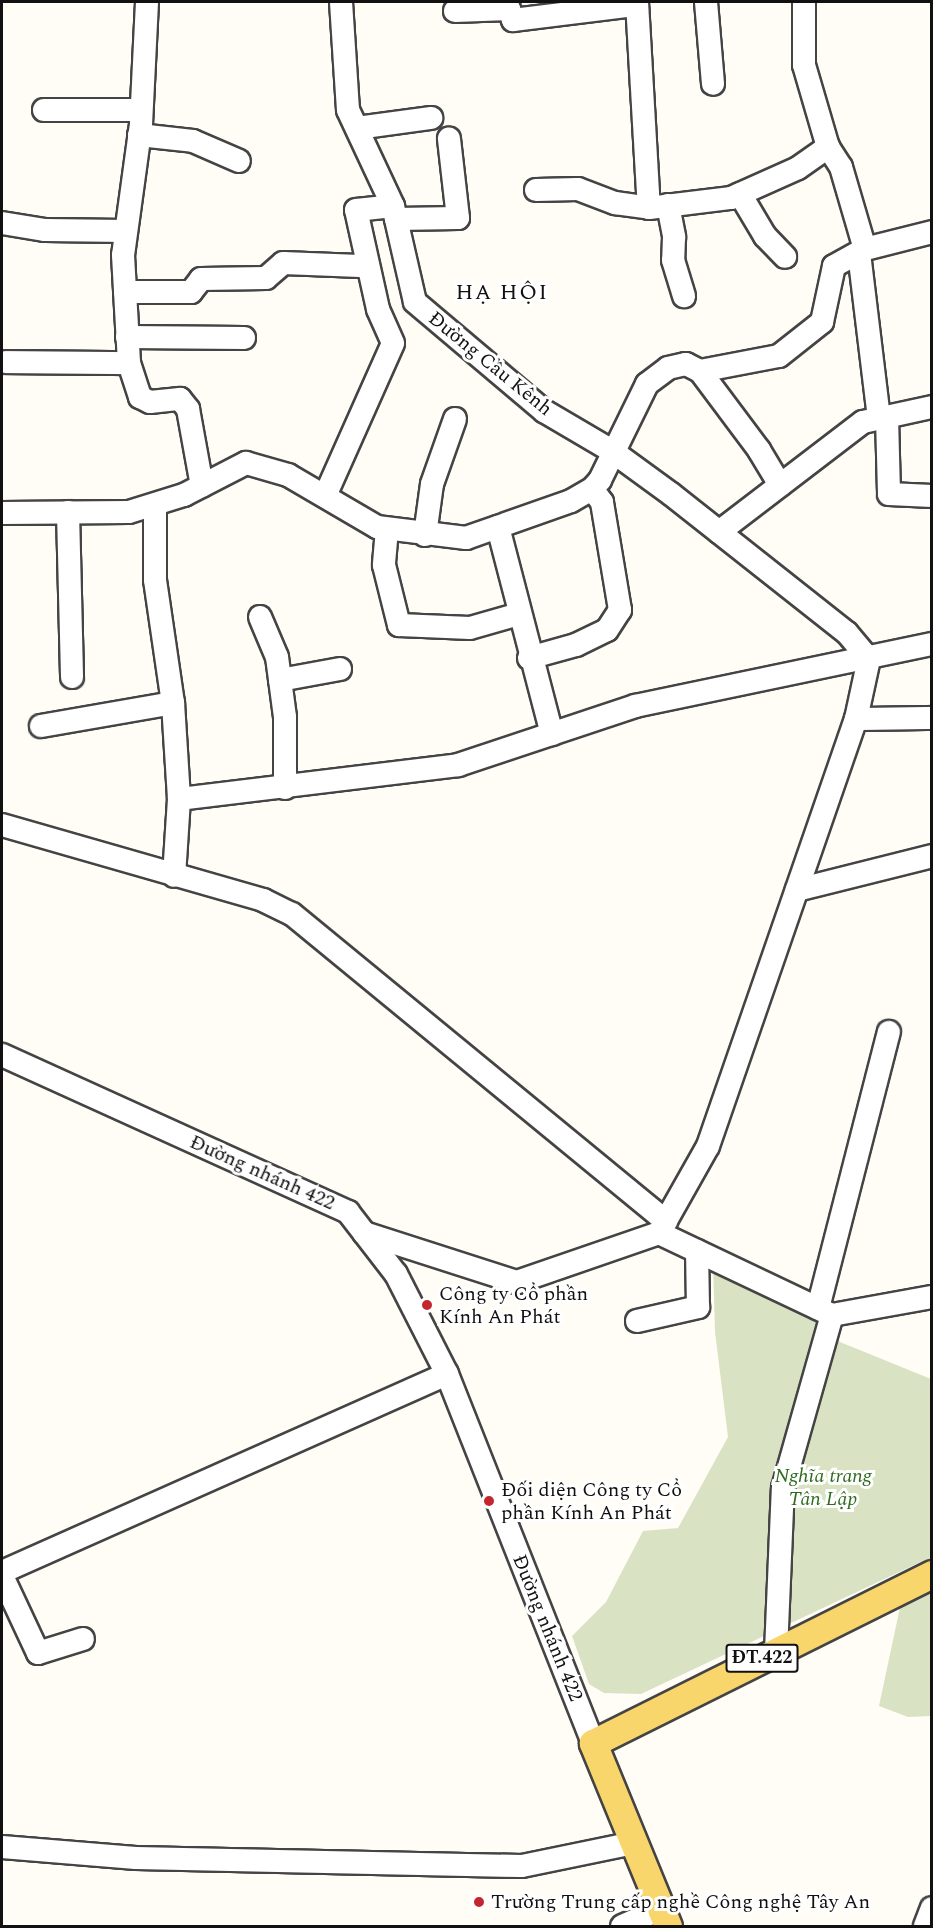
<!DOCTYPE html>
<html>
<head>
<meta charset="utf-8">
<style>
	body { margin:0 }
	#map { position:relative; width:933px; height:1928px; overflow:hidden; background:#fffdf5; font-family:Spectral,serif }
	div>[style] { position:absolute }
	.cemetery>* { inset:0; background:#d9e3c4 }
	.roads { filter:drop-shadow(2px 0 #444) drop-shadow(-2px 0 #444) drop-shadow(0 2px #444) drop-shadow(0 -2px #444) }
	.minor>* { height:22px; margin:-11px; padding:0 11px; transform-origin:11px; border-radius:11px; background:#fff }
	.major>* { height:27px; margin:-13.5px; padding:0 13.5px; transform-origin:13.5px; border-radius:13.5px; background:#f9d66b }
	.dots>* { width:16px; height:16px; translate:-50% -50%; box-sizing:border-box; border:3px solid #fff; border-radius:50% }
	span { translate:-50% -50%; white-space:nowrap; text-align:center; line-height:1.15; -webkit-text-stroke:6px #fff; paint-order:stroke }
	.shield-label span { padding:2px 4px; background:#fff; border:2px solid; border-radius:4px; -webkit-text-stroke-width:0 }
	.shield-label { font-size:18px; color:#111; font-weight:700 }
	.street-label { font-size:20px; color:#111 }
	.poi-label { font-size:20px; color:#111 }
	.left { translate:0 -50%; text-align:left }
	.park-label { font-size:20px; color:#2f6b1f; font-style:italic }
	.quarter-label { font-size:22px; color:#111; letter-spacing:1.5px }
	.frame { position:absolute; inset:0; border:3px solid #111; pointer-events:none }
</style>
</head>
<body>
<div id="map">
	<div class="cemetery">
		<i style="clip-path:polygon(713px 1263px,804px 1307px,840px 1342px,931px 1379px,931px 1557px,641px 1694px,604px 1693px,589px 1684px,572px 1636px,606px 1602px,643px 1531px,678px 1528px,728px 1437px,715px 1332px)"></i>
		<i style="clip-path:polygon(931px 1585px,931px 1716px,908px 1717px,879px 1706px,902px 1598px)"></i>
	</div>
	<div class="roads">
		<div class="minor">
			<i style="left:147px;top:2px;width:122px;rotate:92.8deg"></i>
			<i style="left:141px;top:124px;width:132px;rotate:97.8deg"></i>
			<i style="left:123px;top:255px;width:108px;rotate:86.8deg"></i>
			<i style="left:129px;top:363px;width:36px;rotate:72deg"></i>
			<i style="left:140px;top:397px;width:11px;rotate:27deg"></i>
			<i style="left:150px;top:402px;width:30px;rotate:-6deg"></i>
			<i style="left:180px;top:399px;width:13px;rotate:51deg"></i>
			<i style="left:188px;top:409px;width:78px;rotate:79.7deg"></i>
			<i style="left:341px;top:2px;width:108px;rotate:86.3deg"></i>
			<i style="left:348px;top:110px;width:106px;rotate:64.9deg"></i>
			<i style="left:393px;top:206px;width:98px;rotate:77.1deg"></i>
			<i style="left:415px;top:302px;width:169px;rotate:40.2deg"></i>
			<i style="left:544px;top:411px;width:79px;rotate:30.5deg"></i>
			<i style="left:612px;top:451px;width:73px;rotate:36.1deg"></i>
			<i style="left:671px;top:494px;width:224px;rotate:38.3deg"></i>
			<i style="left:847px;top:633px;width:34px;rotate:50deg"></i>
			<i style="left:637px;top:2px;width:206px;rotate:86.7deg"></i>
			<i style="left:706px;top:2px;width:82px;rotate:85.1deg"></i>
			<i style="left:804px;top:2px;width:63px;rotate:90deg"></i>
			<i style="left:804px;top:65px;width:85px;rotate:73.7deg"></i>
			<i style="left:828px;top:147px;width:24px;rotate:57deg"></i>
			<i style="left:841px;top:167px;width:85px;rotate:73.7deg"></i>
			<i style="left:455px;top:11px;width:54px;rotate:-2.1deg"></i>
			<i style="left:509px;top:9px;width:12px;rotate:70deg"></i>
			<i style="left:513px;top:20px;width:124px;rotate:-7deg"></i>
			<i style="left:44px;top:110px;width:97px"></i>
			<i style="left:357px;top:128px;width:75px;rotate:-7.7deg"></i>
			<i style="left:139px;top:135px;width:54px;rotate:6.3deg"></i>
			<i style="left:193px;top:141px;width:50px;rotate:23.5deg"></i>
			<i style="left:536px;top:190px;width:42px;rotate:-1.4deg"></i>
			<i style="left:578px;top:189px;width:40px;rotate:21deg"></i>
			<i style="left:615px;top:203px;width:34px;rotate:8deg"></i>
			<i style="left:649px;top:208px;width:83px;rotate:-7deg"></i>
			<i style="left:731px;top:198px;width:73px;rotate:-24.1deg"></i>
			<i style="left:798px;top:168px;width:37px;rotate:-35deg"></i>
			<i style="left:740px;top:194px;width:49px;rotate:59.2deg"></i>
			<i style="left:765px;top:236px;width:29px;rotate:46deg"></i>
			<i style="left:668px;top:205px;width:33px;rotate:79deg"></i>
			<i style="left:674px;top:237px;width:23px;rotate:92deg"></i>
			<i style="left:673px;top:260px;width:38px;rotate:73deg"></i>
			<i style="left:396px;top:219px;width:62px;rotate:-0.9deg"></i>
			<i style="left:458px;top:218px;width:80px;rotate:-96.5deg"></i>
			<i style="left:2px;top:223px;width:44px;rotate:9.2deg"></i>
			<i style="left:45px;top:230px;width:81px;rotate:0.7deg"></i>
			<i style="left:859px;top:253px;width:166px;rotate:83.1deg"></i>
			<i style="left:125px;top:292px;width:66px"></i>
			<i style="left:191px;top:292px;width:16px;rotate:-52deg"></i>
			<i style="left:201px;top:279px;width:65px;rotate:-0.9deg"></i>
			<i style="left:266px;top:278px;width:23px;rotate:-41deg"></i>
			<i style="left:283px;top:263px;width:77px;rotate:2.2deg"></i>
			<i style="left:127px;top:337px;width:117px;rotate:0.5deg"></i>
			<i style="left:6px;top:362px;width:123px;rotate:0.5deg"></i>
			<i style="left:700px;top:371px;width:99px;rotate:53.2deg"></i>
			<i style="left:759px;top:450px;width:41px;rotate:59deg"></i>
			<i style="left:887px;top:417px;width:77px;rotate:88.5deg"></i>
			<i style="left:889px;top:494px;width:43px;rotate:2.7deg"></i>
			<i style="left:325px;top:496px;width:167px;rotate:-66deg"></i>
			<i style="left:393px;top:343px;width:37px;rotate:-114deg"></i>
			<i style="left:378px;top:309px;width:101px;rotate:-102.5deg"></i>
			<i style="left:356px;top:210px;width:37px;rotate:-6deg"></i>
			<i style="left:155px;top:506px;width:74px;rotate:90deg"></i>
			<i style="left:155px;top:580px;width:124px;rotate:81.7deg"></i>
			<i style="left:173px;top:703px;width:96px;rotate:86.4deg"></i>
			<i style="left:179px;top:799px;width:77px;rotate:93.7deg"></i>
			<i style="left:68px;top:512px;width:165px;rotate:88.6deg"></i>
			<i style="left:2px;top:513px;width:127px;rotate:-0.5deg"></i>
			<i style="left:129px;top:512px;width:58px;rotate:-17.2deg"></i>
			<i style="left:184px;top:495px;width:70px;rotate:-27.3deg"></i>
			<i style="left:246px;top:463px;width:44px;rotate:15.9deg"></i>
			<i style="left:288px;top:475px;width:103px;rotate:30.3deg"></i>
			<i style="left:377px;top:527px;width:90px;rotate:7deg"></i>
			<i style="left:466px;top:538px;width:111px;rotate:-19.4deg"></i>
			<i style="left:571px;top:501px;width:24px;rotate:-30deg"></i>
			<i style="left:592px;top:489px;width:12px;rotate:-48deg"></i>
			<i style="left:600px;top:480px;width:107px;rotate:-63.9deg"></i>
			<i style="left:647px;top:384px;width:26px;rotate:-37deg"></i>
			<i style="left:668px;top:368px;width:18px;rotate:-13deg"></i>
			<i style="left:686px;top:364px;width:16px;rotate:27deg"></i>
			<i style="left:700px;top:371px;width:80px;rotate:-10.8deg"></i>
			<i style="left:779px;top:356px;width:55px;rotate:-38.3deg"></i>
			<i style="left:822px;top:322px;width:57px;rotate:-77.9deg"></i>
			<i style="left:834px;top:266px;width:35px;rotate:-29deg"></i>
			<i style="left:865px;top:249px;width:69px;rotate:-14.2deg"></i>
			<i style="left:498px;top:527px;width:214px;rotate:75.4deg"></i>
			<i style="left:387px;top:529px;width:36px;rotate:95deg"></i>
			<i style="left:384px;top:565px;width:62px;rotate:76deg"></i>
			<i style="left:399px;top:625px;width:71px;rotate:2.4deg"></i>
			<i style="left:470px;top:628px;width:51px;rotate:-15.9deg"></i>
			<i style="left:719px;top:532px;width:181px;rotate:-37.4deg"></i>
			<i style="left:863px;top:422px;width:71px;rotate:-12.3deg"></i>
			<i style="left:425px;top:535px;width:51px;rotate:-82.2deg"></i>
			<i style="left:432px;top:484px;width:69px;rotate:-70.5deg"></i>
			<i style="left:260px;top:617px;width:43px;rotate:67deg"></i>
			<i style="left:277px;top:657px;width:61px;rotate:82.4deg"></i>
			<i style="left:285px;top:717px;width:71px;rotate:90deg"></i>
			<i style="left:529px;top:658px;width:49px;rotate:-15.5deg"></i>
			<i style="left:576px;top:645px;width:34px;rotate:-26deg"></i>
			<i style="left:607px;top:630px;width:24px;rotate:-57deg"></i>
			<i style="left:620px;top:610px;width:109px;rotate:-99.5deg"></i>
			<i style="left:602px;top:502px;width:16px;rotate:-128deg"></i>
			<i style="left:280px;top:680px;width:61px;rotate:-10.4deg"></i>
			<i style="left:856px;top:719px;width:76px;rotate:-0.8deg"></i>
			<i style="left:41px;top:726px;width:134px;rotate:-9.9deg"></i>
			<i style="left:179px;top:799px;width:281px;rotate:-6.9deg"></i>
			<i style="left:458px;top:765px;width:187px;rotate:-18.4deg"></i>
			<i style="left:635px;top:706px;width:303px;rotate:-11.8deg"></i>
			<i style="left:2px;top:825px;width:272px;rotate:16deg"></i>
			<i style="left:263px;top:900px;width:32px;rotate:26deg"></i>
			<i style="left:292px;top:914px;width:484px;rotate:39.4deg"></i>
			<i style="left:797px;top:890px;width:139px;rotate:-14.1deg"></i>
			<i style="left:2px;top:1055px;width:380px;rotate:24.4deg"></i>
			<i style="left:348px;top:1212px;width:78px;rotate:52.3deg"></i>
			<i style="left:396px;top:1274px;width:112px;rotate:63deg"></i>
			<i style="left:447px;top:1374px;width:397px;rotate:68.4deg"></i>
			<i style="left:364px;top:1233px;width:161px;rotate:17.8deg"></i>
			<i style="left:517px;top:1282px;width:150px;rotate:-19deg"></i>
			<i style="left:659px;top:1233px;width:191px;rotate:25.4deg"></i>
			<i style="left:832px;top:1315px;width:102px;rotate:-10.2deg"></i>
			<i style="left:659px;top:1233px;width:100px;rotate:-60.6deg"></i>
			<i style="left:708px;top:1146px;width:452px;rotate:-70.9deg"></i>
			<i style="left:856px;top:719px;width:61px;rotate:-77.8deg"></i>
			<i style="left:818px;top:1308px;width:285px;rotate:-75.6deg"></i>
			<i style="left:637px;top:1321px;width:63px;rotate:-12.9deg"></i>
			<i style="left:698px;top:1307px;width:56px;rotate:-91deg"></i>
			<i style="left:2px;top:1572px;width:487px;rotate:-24deg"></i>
			<i style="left:2px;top:1576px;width:85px;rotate:64.9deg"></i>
			<i style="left:38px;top:1653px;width:47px;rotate:-17.3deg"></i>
			<i style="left:776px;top:1652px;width:164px;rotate:-87.6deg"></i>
			<i style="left:783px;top:1488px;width:180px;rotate:-74.2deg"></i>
			<i style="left:2px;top:1847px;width:134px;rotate:4.7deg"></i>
			<i style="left:136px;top:1858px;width:386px;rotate:1.2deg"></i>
			<i style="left:522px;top:1866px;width:114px;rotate:-11.6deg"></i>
			<i style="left:622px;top:1926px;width:43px;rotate:-23.6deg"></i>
			<i style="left:925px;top:1926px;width:19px;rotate:-69deg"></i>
		</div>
		<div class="major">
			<i style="left:668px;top:1926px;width:198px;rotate:-112.3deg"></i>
			<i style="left:593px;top:1743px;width:379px;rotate:-26.5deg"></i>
		</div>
	</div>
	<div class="dots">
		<i style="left:427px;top:1305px;background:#c4262e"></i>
		<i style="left:489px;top:1501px;background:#c4262e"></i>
		<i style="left:479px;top:1902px;background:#c4262e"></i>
	</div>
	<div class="shield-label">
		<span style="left:762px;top:1658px">ĐT.422</span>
	</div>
	<div class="street-label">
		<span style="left:490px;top:364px;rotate:39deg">Đường Cầu Kênh</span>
		<span style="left:262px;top:1173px;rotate:24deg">Đường nhánh 422</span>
		<span style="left:547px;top:1628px;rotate:68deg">Đường nhánh 422</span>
	</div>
	<div class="poi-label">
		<span class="left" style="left:439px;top:1306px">Công ty Cổ phần<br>Kính An Phát</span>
		<span class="left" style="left:501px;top:1502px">Đối diện Công ty Cổ<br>phần Kính An Phát</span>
		<span class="left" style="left:491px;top:1902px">Trường Trung cấp nghề Công nghệ Tây An</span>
	</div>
	<div class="park-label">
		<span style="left:823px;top:1488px">Nghĩa trang<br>Tân Lập</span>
	</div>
	<div class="quarter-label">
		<span style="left:502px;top:293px">HẠ HỘI</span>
	</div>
	<div class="frame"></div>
</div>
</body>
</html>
